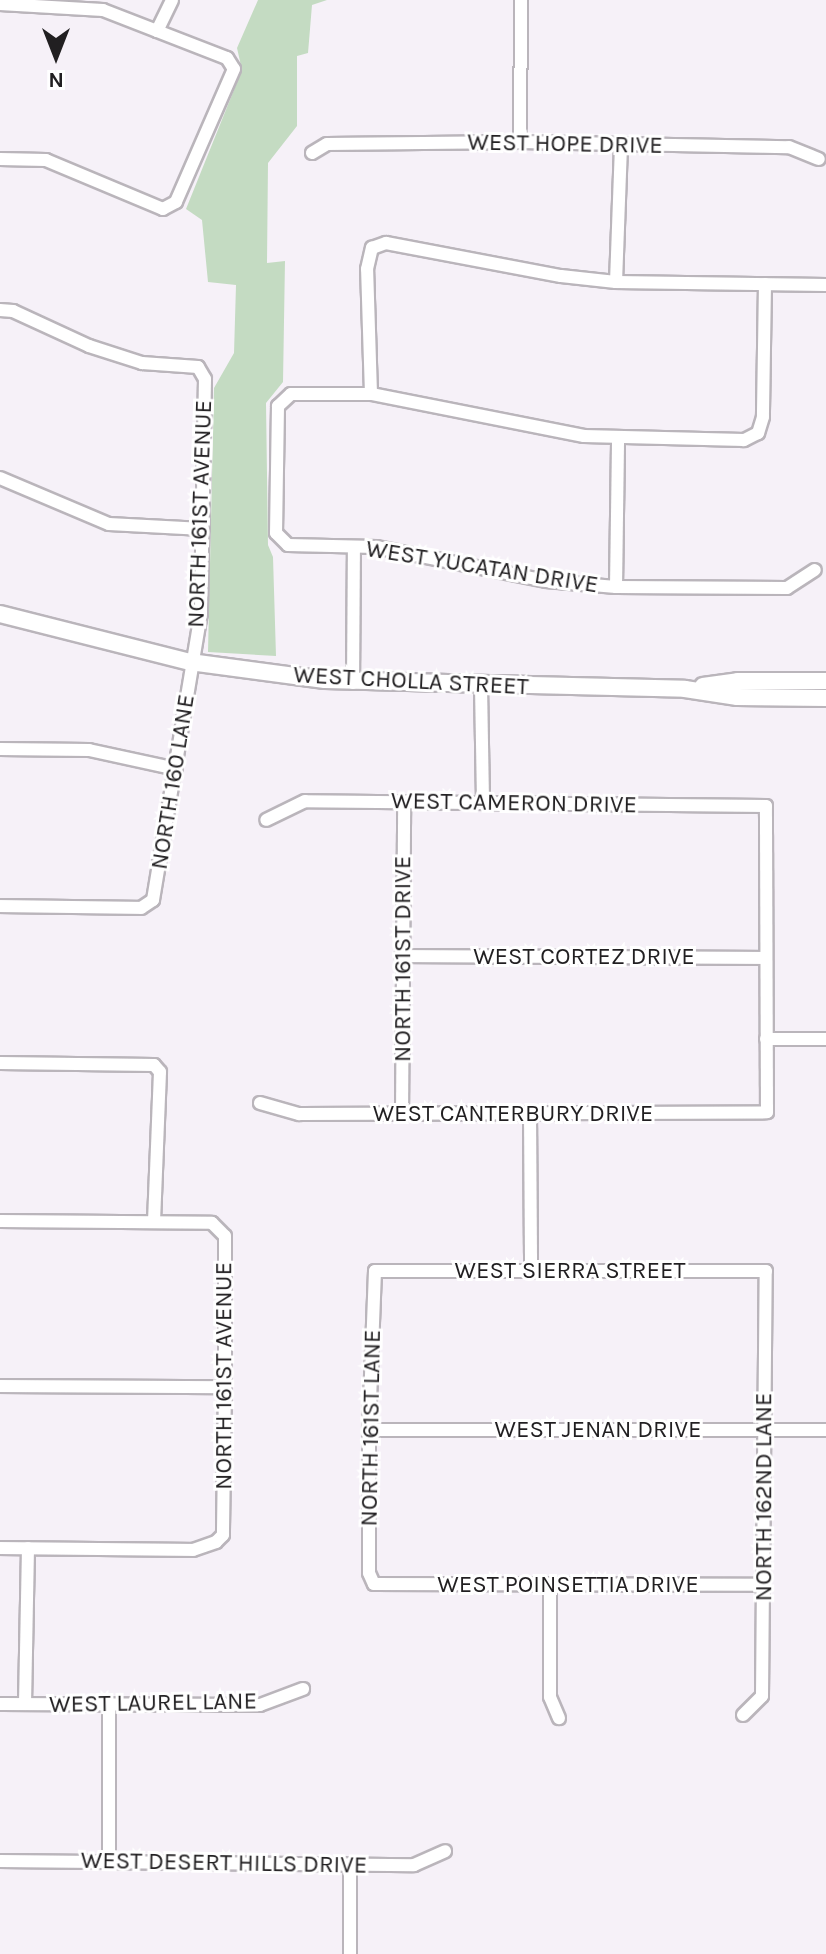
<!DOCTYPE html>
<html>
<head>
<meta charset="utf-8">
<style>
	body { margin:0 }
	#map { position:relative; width:826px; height:1954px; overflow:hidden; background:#f6f1f8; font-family:Karla,sans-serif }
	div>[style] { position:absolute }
	.green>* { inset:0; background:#c4dbc2 }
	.roads { filter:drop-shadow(2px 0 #bab5bb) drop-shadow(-2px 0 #bab5bb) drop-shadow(0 2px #bab5bb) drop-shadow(0 -2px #bab5bb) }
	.minor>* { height:12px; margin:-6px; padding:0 6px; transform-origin:6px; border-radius:6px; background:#fff }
	.tertiary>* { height:16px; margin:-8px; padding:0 8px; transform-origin:8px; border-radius:8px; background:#fff }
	span { translate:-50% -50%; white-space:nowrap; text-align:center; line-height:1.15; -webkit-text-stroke:6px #fff; paint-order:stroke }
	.street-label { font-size:24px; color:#211f21 }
	.north { position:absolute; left:16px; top:16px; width:80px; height:80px; -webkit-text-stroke:6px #fff; paint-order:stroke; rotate:180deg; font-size:22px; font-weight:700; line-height:32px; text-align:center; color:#211f21 }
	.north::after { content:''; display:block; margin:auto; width:28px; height:36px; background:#211f21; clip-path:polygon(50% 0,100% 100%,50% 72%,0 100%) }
</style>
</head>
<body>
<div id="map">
	<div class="green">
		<i style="clip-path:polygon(258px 0,327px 0,312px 5px,308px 53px,297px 56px,297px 126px,268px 163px,267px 263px,285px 261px,283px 382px,266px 403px,268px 545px,273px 557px,276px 656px,208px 652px,214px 388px,234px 353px,236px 285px,208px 282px,202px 220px,186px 209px,242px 70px,237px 48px)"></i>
	</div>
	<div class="roads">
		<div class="minor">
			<i style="left:0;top:4px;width:103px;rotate:3.3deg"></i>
			<i style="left:103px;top:10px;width:133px;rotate:21.2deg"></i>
			<i style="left:227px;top:58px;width:13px;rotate:58deg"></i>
			<i style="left:234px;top:69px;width:145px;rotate:113.6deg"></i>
			<i style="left:176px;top:202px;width:15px;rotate:152deg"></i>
			<i style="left:163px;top:209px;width:127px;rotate:-157.3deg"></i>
			<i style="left:46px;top:160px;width:46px;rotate:-178.8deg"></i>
			<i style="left:157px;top:31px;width:34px;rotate:-64deg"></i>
			<i style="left:520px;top:142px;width:142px;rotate:-89.6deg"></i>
			<i style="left:312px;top:153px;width:17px;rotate:-31deg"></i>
			<i style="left:327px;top:144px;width:193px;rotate:-0.6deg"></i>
			<i style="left:520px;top:142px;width:269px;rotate:1.1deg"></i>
			<i style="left:789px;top:147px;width:32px;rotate:22deg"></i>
			<i style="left:616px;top:282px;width:138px;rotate:-87.9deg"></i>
			<i style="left:765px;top:284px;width:133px;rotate:90.9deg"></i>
			<i style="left:763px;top:417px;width:17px;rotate:107deg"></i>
			<i style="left:758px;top:433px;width:16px;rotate:153deg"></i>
			<i style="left:744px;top:440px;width:160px;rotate:-178.6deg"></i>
			<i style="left:584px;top:436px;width:217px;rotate:-168.8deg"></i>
			<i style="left:371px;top:394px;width:80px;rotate:180deg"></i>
			<i style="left:291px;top:394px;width:18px;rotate:137deg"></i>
			<i style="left:278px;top:406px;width:127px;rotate:90.9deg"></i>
			<i style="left:276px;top:533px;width:17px;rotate:45deg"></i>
			<i style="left:288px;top:545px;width:88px;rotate:1.3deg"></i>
			<i style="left:376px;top:547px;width:173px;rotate:11.3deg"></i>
			<i style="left:546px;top:581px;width:70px;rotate:4.9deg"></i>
			<i style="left:616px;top:587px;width:171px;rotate:0.3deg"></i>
			<i style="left:787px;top:588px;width:33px;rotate:-33deg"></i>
			<i style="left:0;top:310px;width:13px;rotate:4deg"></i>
			<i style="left:13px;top:311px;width:84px;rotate:24.7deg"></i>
			<i style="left:89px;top:346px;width:56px;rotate:17.8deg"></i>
			<i style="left:142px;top:363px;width:56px;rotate:4.1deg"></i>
			<i style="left:198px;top:367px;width:14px;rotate:60deg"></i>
			<i style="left:205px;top:379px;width:234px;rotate:91deg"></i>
			<i style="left:201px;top:613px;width:291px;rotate:99.5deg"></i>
			<i style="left:153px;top:900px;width:14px;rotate:146deg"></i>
			<i style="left:141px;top:908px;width:141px;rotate:-179.2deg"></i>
			<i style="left:371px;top:394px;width:125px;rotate:-91.8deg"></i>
			<i style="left:367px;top:269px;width:22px;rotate:-77deg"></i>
			<i style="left:372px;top:248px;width:15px;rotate:-20deg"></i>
			<i style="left:386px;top:243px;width:178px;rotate:10.7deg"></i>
			<i style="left:561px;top:276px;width:55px;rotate:6.2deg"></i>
			<i style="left:616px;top:282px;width:210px;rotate:0.8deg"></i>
			<i style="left:0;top:478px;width:118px;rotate:22.9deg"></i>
			<i style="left:109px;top:524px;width:94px;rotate:3deg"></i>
			<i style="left:616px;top:587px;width:150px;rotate:-89.2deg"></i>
			<i style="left:353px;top:683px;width:136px;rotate:-89.6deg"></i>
			<i style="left:481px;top:686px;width:117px;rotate:89deg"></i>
			<i style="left:0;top:749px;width:89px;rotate:0.6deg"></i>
			<i style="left:89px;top:750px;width:89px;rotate:12.3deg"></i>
			<i style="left:401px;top:956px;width:365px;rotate:0.3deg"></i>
			<i style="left:766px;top:1039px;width:60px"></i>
			<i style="left:0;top:1063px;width:154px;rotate:0.7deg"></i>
			<i style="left:154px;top:1065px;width:9px;rotate:49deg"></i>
			<i style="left:160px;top:1072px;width:150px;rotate:92.3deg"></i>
			<i style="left:260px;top:1103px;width:41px;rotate:15.8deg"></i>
			<i style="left:299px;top:1114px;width:468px;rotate:-0.2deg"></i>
			<i style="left:767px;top:1112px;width:306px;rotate:-90.2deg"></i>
			<i style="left:766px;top:806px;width:461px;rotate:-179.4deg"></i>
			<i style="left:305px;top:801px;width:43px;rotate:154deg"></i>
			<i style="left:530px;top:1114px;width:158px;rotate:89.6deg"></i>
			<i style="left:402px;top:1116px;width:314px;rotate:-89.6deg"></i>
			<i style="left:0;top:1221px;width:212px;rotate:0.5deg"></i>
			<i style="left:212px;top:1223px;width:18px;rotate:45deg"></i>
			<i style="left:225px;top:1236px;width:151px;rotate:90deg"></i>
			<i style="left:225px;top:1387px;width:148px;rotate:90.8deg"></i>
			<i style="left:223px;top:1535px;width:10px;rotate:135deg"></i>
			<i style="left:216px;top:1542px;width:24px;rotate:161deg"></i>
			<i style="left:193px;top:1550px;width:193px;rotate:-179.4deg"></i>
			<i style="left:0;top:1386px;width:225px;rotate:0.3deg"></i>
			<i style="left:369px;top:1430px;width:457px"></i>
			<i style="left:550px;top:1584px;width:113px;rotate:90deg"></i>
			<i style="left:550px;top:1697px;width:23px;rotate:67deg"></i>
			<i style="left:0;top:1704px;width:260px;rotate:0.2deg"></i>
			<i style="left:260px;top:1705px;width:46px;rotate:-20.4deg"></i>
			<i style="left:25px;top:1704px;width:156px;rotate:-88.9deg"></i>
			<i style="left:109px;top:1706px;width:156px;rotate:90deg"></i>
			<i style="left:743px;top:1715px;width:27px;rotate:-45deg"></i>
			<i style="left:762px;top:1696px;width:425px;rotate:-89.5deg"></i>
			<i style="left:766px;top:1271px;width:391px;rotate:180deg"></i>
			<i style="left:375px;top:1271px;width:159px;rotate:92.2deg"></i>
			<i style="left:369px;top:1430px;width:143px;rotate:90deg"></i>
			<i style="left:369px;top:1573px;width:12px;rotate:66deg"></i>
			<i style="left:374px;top:1584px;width:389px;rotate:0.1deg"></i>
			<i style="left:0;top:1861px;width:414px;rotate:0.6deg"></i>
			<i style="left:414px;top:1865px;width:34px;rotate:-24deg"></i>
			<i style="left:350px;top:1954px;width:90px;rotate:-90deg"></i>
		</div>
		<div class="tertiary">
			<i style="left:0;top:614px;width:196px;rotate:14.2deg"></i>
			<i style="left:190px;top:662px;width:136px;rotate:7.6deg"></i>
			<i style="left:325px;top:680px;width:360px;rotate:1.4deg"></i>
			<i style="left:685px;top:689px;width:53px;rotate:8.7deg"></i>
			<i style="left:737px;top:697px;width:89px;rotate:0.6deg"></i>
			<i style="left:703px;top:686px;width:35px;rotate:-8deg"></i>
			<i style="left:738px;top:681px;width:88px"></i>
		</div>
	</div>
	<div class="street-label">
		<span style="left:565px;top:144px;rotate:1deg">WEST HOPE DRIVE</span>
		<span style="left:200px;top:514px;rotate:-88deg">NORTH 161ST AVENUE</span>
		<span style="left:482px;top:567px;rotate:9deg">WEST YUCATAN DRIVE</span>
		<span style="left:411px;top:681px;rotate:3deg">WEST CHOLLA STREET</span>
		<span style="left:173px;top:782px;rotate:-81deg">NORTH 160 LANE</span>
		<span style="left:514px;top:803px;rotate:1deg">WEST CAMERON DRIVE</span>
		<span style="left:584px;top:957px">WEST CORTEZ DRIVE</span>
		<span style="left:403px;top:959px;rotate:-90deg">NORTH 161ST DRIVE</span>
		<span style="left:513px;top:1114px">WEST CANTERBURY DRIVE</span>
		<span style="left:570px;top:1271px">WEST SIERRA STREET</span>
		<span style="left:224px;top:1376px;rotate:-90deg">NORTH 161ST AVENUE</span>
		<span style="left:371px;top:1428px;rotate:-89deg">NORTH 161ST LANE</span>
		<span style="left:598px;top:1430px">WEST JENAN DRIVE</span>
		<span style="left:764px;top:1497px;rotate:-90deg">NORTH 162ND LANE</span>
		<span style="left:568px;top:1585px">WEST POINSETTIA DRIVE</span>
		<span style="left:153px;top:1703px;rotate:-1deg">WEST LAUREL LANE</span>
		<span style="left:224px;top:1863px;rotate:1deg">WEST DESERT HILLS DRIVE</span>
	</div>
	<div class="north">N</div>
</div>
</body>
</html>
